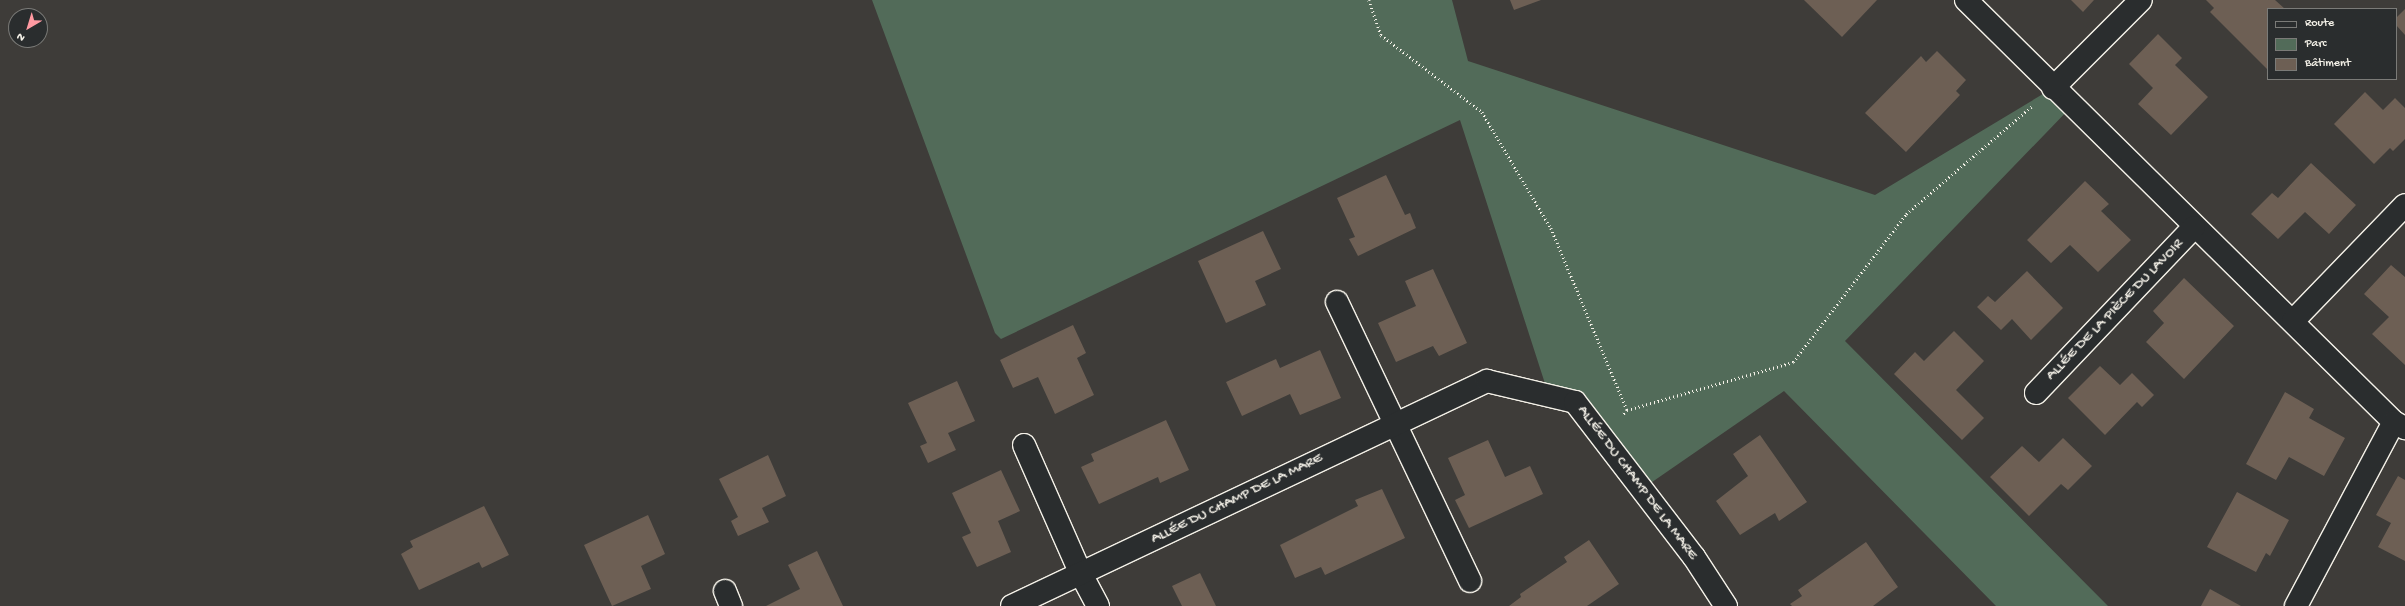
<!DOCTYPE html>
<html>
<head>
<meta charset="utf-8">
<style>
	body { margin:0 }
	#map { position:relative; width:2405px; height:606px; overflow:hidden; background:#3e3c39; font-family:"Gochi Hand",sans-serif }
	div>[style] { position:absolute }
	.green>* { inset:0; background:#526b59 }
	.building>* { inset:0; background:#6d5f54 }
	.path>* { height:2.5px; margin-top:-1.25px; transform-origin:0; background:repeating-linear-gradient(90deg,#f4f1e8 0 1px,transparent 0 4px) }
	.roads { filter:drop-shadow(1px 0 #f4f1e8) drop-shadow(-1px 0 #f4f1e8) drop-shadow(0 1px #f4f1e8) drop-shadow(0 -1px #f4f1e8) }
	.minor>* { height:22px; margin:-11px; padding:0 11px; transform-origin:11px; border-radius:11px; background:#2a2d2e }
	span { translate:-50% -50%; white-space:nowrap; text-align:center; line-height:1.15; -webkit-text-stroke:3px #2a2d2e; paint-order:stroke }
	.street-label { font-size:15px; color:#f4f1e8 }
	.legend { position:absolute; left:2267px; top:8px; width:130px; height:72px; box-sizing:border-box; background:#2a2d2e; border:1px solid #7b7b78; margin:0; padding:5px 7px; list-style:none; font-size:12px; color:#f4f1e8 }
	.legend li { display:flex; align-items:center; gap:8px; height:20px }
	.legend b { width:20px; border:1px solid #7b7b78 }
	.north { position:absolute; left:8px; top:8px; width:40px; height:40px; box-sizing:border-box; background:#2a2d2e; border:1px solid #7b7b78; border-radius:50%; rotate:218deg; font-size:11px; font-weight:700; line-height:16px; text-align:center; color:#f4f1e8 }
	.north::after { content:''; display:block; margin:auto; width:14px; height:18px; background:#ff9aa2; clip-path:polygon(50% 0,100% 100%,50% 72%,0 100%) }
</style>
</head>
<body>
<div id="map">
	<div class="green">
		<i style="clip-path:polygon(872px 0,1452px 0,1468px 61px,1875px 195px,2053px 88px,2072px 106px,1845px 341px,2108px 606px,1996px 606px,1784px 391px,1642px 489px,1575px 402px,1549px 396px,1460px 120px,1001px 339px,995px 333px)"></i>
	</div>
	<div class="building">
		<i style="clip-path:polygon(1510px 0,1541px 0,1514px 10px)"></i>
		<i style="clip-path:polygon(1804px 0,1877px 0,1842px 37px)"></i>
		<i style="clip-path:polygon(2071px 0,2094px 0,2083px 12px)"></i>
		<i style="clip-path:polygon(2206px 0,2275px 0,2285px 9px,2268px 9px,2268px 70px,2210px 12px,2214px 8px)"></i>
		<i style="clip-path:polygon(2405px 9px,2405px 35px,2396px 25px,2396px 18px)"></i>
		<i style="clip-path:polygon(2158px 34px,2182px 58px,2175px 65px,2208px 97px,2171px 135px,2138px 104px,2153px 88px,2129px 64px)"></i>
		<i style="clip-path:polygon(1937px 51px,1966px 80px,1956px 91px,1960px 95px,1906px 152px,1865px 113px,1921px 56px,1926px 62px)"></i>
		<i style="clip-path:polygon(2365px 92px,2383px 110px,2395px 98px,2405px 108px,2405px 139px,2393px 151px,2390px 148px,2374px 164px,2334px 124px)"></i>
		<i style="clip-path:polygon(2311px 163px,2356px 205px,2329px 234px,2305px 212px,2278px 239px,2251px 214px,2272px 193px,2278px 198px)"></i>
		<i style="clip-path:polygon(1386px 175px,1405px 215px,1410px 213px,1416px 228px,1358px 256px,1349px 239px,1355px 237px,1337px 198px)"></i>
		<i style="clip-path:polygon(2085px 181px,2109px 204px,2101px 211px,2131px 240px,2098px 272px,2070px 245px,2051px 263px,2027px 240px)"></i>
		<i style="clip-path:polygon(1263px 231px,1281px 269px,1255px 281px,1266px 305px,1226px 323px,1198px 261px)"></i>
		<i style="clip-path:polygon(2391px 265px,2405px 277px,2405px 365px,2372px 334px,2389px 317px,2364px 294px)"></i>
		<i style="clip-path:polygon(1433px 269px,1467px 343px,1439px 356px,1433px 346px,1396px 362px,1378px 323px,1416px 306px,1405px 281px)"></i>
		<i style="clip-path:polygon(2027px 271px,2063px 308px,2031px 340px,2012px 319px,2001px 330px,1977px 307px,1988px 296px,1995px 302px)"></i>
		<i style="clip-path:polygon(2184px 278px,2234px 326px,2184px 379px,2146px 342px,2164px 323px,2153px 311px)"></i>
		<i style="clip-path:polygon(1073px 325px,1086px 353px,1077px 358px,1094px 395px,1055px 414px,1038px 377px,1013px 388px,1000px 360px)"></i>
		<i style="clip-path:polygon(1954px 331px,1984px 361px,1956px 390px,1984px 418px,1962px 440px,1894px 374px,1915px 352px,1924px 361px)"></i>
		<i style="clip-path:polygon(1320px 350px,1341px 398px,1300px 415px,1290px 394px,1242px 416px,1226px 382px,1276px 359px,1280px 368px)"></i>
		<i style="clip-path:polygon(2100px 366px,2120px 385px,2132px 373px,2154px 395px,2142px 407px,2137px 402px,2105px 435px,2068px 398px)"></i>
		<i style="clip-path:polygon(957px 381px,975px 421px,948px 433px,956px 450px,928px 463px,920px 446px,927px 443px,908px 403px)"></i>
		<i style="clip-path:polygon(2285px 392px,2314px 409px,2309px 418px,2345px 438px,2324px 476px,2289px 457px,2276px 480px,2246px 464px)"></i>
		<i style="clip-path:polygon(1166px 420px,1189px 470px,1160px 483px,1158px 477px,1099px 504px,1081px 467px,1094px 461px,1091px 454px)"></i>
		<i style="clip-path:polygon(1760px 435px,1807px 502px,1779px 521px,1775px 513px,1740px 535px,1716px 501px,1748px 476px,1733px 454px)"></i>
		<i style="clip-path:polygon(2063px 438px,2092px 466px,2068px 490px,2061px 484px,2029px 516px,1990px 477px,2022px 446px,2039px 462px)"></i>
		<i style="clip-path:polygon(1488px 440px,1505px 477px,1530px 466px,1543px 494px,1469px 528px,1455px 500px,1465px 495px,1448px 458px)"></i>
		<i style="clip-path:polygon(768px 455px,786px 496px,762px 508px,769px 522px,738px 536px,731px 521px,738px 517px,719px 479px)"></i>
		<i style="clip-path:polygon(1001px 470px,1020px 511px,998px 521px,1011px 552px,977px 567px,962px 537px,971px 533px,952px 493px)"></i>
		<i style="clip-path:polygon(2398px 476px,2405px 480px,2405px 561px,2378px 547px,2391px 523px,2376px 515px)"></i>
		<i style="clip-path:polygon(1382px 489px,1405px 538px,1325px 575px,1321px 567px,1295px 578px,1280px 545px,1358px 506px,1355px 500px)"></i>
		<i style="clip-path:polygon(2237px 492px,2289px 520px,2270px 556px,2266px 553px,2256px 572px,2207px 547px)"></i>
		<i style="clip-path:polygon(484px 506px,509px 555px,482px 568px,479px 562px,419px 590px,401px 554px,413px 547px,410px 541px)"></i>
		<i style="clip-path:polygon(648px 515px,665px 554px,641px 566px,651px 589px,612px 606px,584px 545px)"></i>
		<i style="clip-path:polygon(1589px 540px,1619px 584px,1587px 606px,1509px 606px,1521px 597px,1520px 594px,1567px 562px,1564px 557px)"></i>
		<i style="clip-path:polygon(1866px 542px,1898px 587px,1873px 606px,1792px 606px,1790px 604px,1802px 596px,1798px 590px)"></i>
		<i style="clip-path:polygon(817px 551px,843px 606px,766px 606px,800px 589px,788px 565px)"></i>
		<i style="clip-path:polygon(1200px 573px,1216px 606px,1182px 606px,1172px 586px)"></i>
		<i style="clip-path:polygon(2210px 589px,2241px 606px,2201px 606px)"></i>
	</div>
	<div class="path">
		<i style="left:1369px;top:0;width:37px;rotate:71deg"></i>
		<i style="left:1381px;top:35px;width:127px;rotate:37.3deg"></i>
		<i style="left:1482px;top:112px;width:135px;rotate:59.3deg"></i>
		<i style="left:1551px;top:228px;width:197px;rotate:67.3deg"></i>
		<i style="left:1627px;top:410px;width:6px;rotate:129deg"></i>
		<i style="left:1627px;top:410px;width:173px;rotate:-16.1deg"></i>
		<i style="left:1793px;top:362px;width:186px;rotate:-52.6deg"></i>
		<i style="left:1906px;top:214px;width:165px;rotate:-40.6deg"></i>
	</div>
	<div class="roads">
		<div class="minor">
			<i style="left:1966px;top:0;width:601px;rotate:44.6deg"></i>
			<i style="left:2394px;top:422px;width:13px;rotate:29deg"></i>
			<i style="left:2053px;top:88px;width:124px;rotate:-45deg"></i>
			<i style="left:1337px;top:302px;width:309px;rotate:64.5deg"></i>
			<i style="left:2293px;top:321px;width:161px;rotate:-46deg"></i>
			<i style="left:2036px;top:393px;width:229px;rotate:-46.4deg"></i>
			<i style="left:1024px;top:445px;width:141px;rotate:66.2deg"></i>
			<i style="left:1081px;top:574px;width:36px;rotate:62deg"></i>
			<i style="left:725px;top:591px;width:16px;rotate:68deg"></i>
			<i style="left:1012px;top:606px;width:526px;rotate:-25.35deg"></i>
			<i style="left:1487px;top:381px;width:90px;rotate:13.4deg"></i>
			<i style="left:1575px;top:402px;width:195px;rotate:52.5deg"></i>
			<i style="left:1694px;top:557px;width:59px;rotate:56.9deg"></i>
			<i style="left:2296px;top:606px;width:208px;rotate:-62deg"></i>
		</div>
	</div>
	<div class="street-label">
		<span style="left:2115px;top:310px;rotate:-46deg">ALLÉE DE LA PIÈCE DU LAVOIR</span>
		<span style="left:1637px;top:483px;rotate:53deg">ALLÉE DU CHAMP DE LA MARE</span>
		<span style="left:1237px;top:499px;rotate:-26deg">ALLÉE DU CHAMP DE LA MARE</span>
	</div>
	<ul class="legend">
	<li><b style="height:5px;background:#2a2d2e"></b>Route</li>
	<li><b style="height:11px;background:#526b59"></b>Parc</li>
	<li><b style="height:11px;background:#6d5f54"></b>Bâtiment</li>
	</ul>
	<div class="north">N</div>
</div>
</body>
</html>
